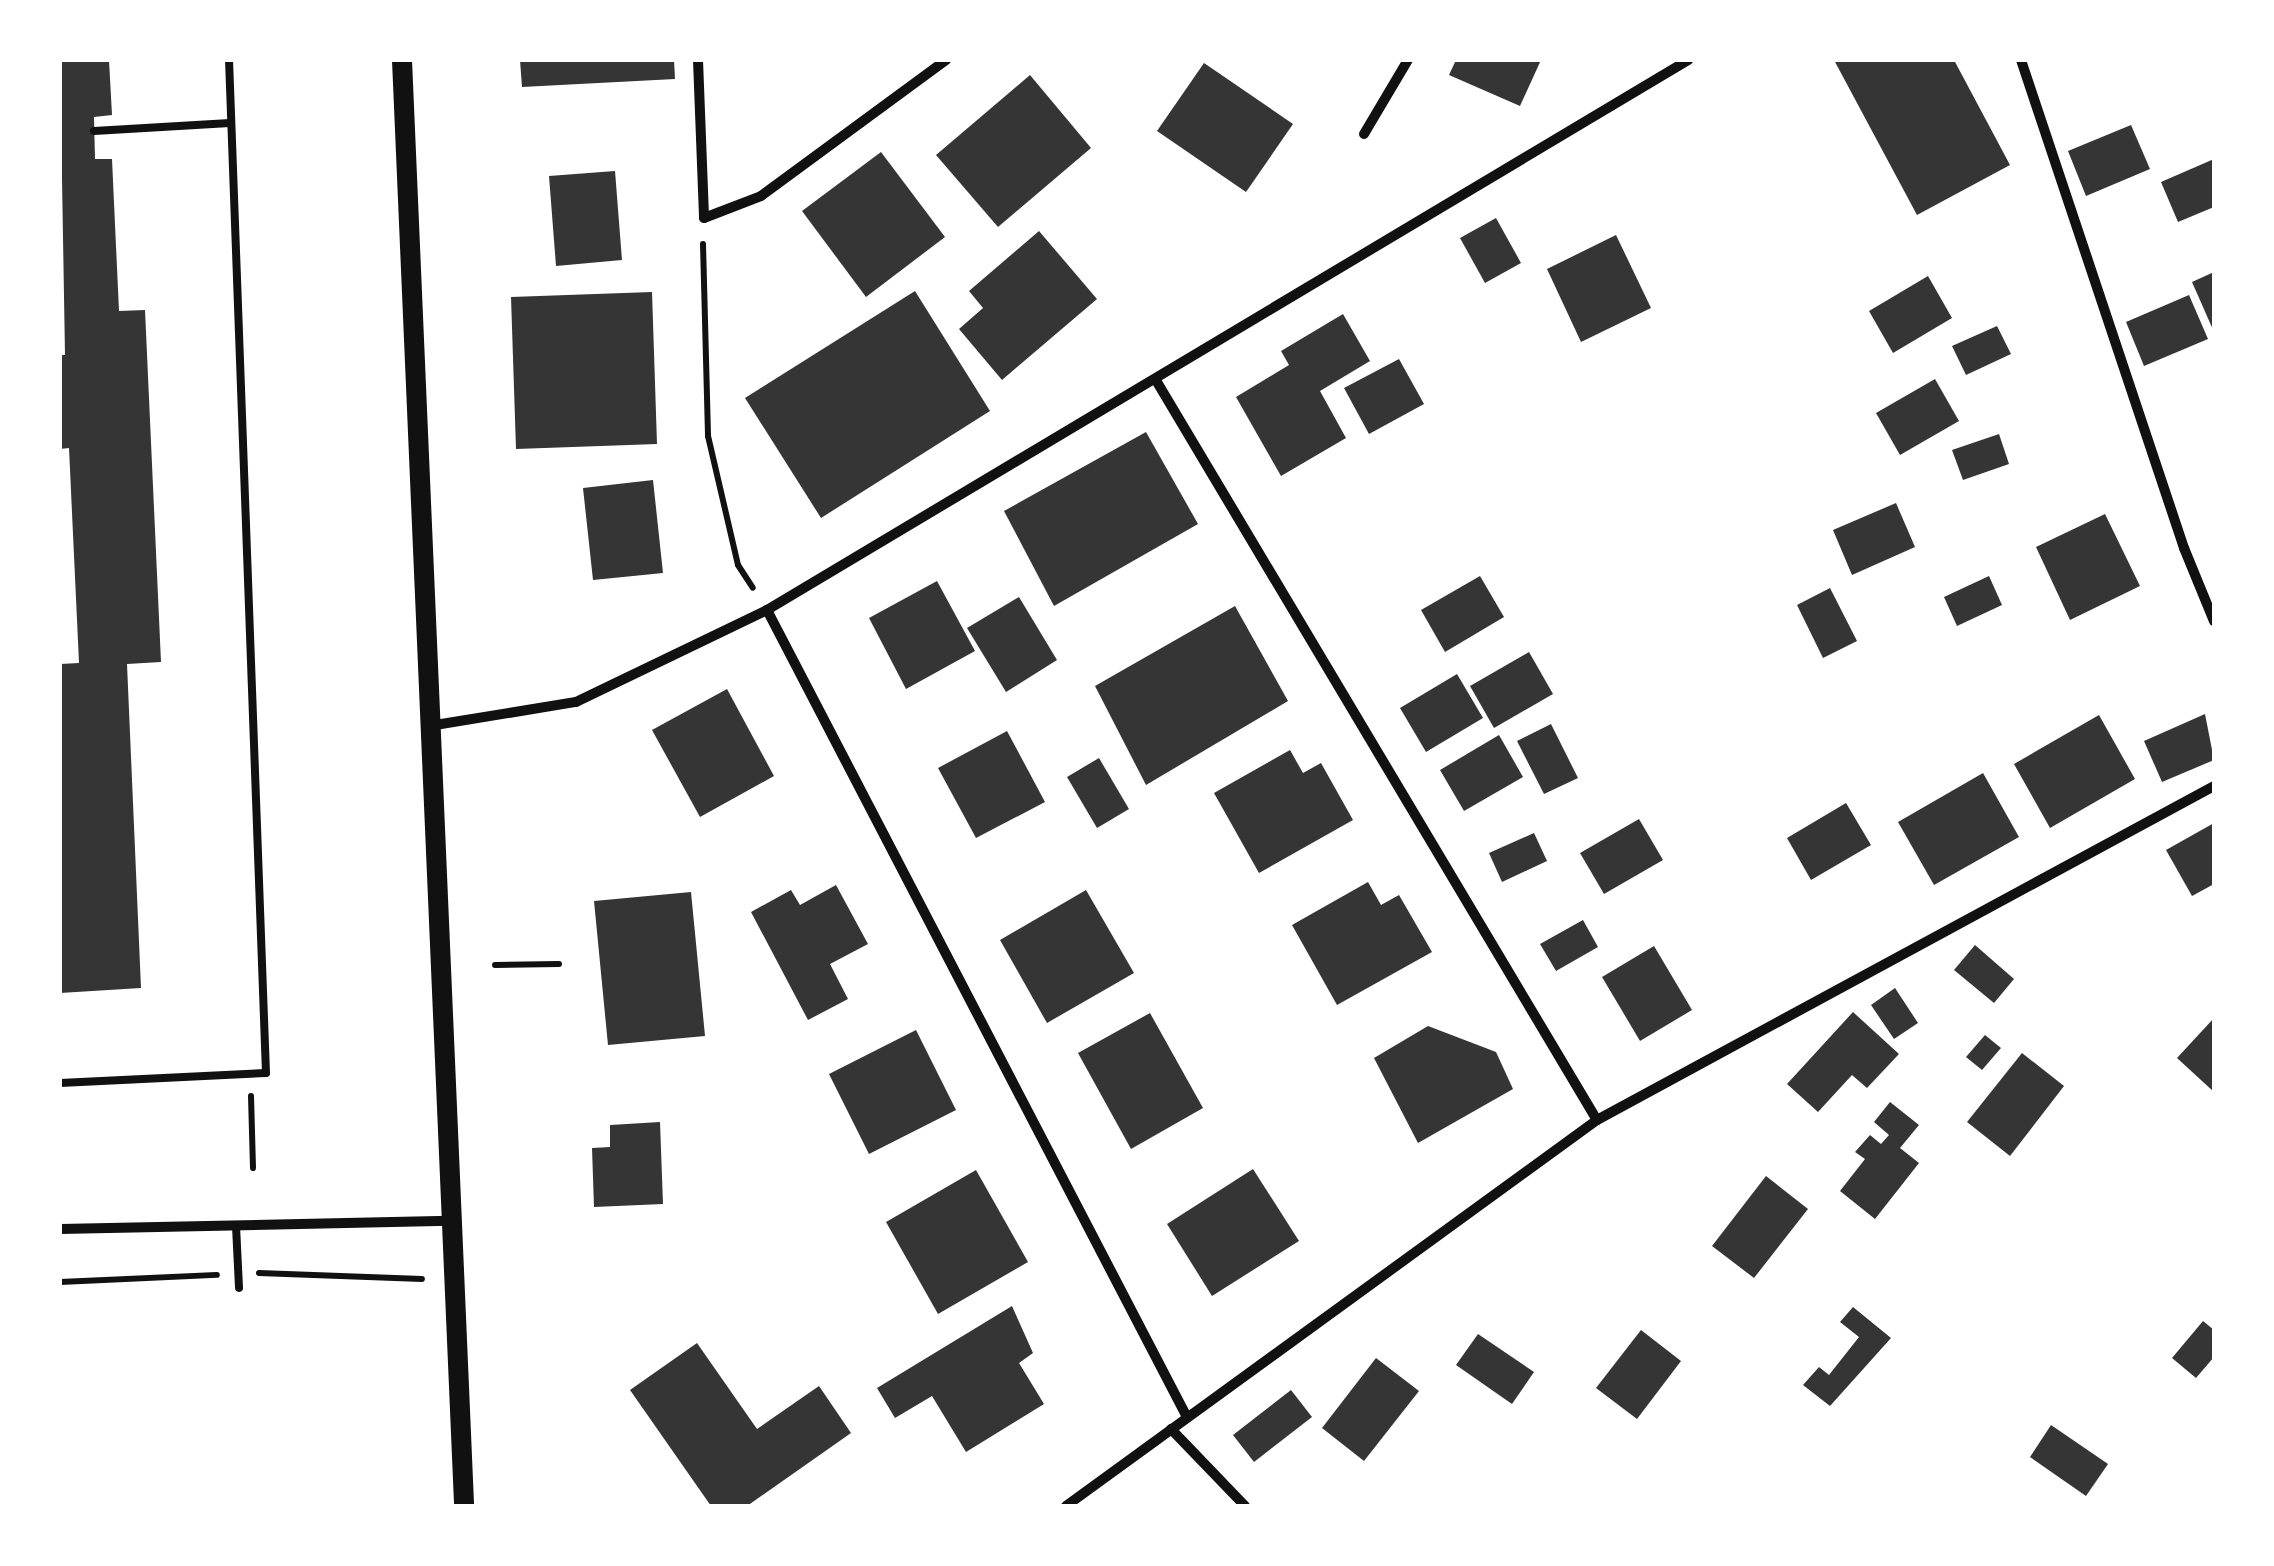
<!DOCTYPE html>
<html>
<head>
<meta charset="utf-8">
<style>
	body { margin:0 }
	#map { position:relative; width:2274px; height:1566px; overflow:hidden; background:#fff; font-family:Lato,sans-serif }
	div>[style] { position:absolute }
	.building>* { inset:0; background:#353535 }
	.path>* { height:6px; margin:-3px; padding:0 3px; transform-origin:3px; border-radius:3px; background:#111 }
	.service>* { height:8px; margin:-4px; padding:0 4px; transform-origin:4px; border-radius:4px; background:#111 }
	.minor>* { height:10px; margin:-5px; padding:0 5px; transform-origin:5px; border-radius:5px; background:#111 }
	.secondary>* { height:20px; margin:-10px; padding:0 10px; transform-origin:10px; border-radius:10px; background:#111 }
	span { translate:-50% -50%; white-space:nowrap; text-align:center; line-height:1.15; -webkit-text-stroke:8px #fff; paint-order:stroke }
	.frame { position:absolute; inset:0; border:62px solid #fff; pointer-events:none }
</style>
</head>
<body>
<div id="map">
	<div class="building">
		<i style="clip-path:polygon(60px 60px,109px 60px,112px 115px,94px 117px,95px 159px,112px 159px,119px 311px,145px 310px,161px 662px,127px 664px,141px 988px,60px 993px,60px 664px,79px 663px,69px 448px,60px 449px,60px 355px,65px 355px)"></i>
		<i style="clip-path:polygon(520px 60px,674px 60px,675px 79px,522px 87px)"></i>
		<i style="clip-path:polygon(1456px 60px,1541px 60px,1520px 106px,1449px 75px)"></i>
		<i style="clip-path:polygon(1834px 60px,1954px 60px,2010px 165px,1917px 215px)"></i>
		<i style="clip-path:polygon(1204px 63px,1293px 124px,1246px 192px,1157px 131px)"></i>
		<i style="clip-path:polygon(1030px 75px,1091px 148px,998px 227px,936px 155px)"></i>
		<i style="clip-path:polygon(2131px 125px,2150px 169px,2086px 196px,2068px 151px)"></i>
		<i style="clip-path:polygon(881px 152px,945px 237px,866px 297px,802px 211px)"></i>
		<i style="clip-path:polygon(2214px 159px,2214px 207px,2178px 222px,2161px 182px)"></i>
		<i style="clip-path:polygon(615px 171px,622px 260px,556px 266px,549px 176px)"></i>
		<i style="clip-path:polygon(1496px 218px,1521px 263px,1485px 283px,1460px 238px)"></i>
		<i style="clip-path:polygon(1039px 231px,1097px 299px,1002px 380px,959px 329px,983px 308px,969px 291px)"></i>
		<i style="clip-path:polygon(1616px 235px,1651px 308px,1581px 342px,1547px 269px)"></i>
		<i style="clip-path:polygon(2214px 272px,2214px 332px,2192px 282px)"></i>
		<i style="clip-path:polygon(1928px 276px,1952px 318px,1893px 353px,1869px 311px)"></i>
		<i style="clip-path:polygon(915px 291px,990px 411px,821px 518px,745px 398px)"></i>
		<i style="clip-path:polygon(652px 292px,657px 444px,516px 449px,511px 297px)"></i>
		<i style="clip-path:polygon(2189px 295px,2208px 339px,2144px 366px,2126px 322px)"></i>
		<i style="clip-path:polygon(1343px 314px,1370px 361px,1320px 391px,1346px 438px,1281px 476px,1236px 397px,1289px 365px,1281px 351px)"></i>
		<i style="clip-path:polygon(1997px 326px,2011px 354px,1966px 375px,1952px 346px)"></i>
		<i style="clip-path:polygon(1399px 359px,1424px 404px,1369px 434px,1344px 388px)"></i>
		<i style="clip-path:polygon(1935px 379px,1959px 421px,1900px 455px,1876px 413px)"></i>
		<i style="clip-path:polygon(1146px 432px,1198px 524px,1054px 606px,1004px 511px)"></i>
		<i style="clip-path:polygon(1999px 434px,2009px 464px,1963px 480px,1952px 450px)"></i>
		<i style="clip-path:polygon(653px 480px,663px 573px,593px 580px,583px 488px)"></i>
		<i style="clip-path:polygon(1896px 503px,1915px 547px,1852px 575px,1833px 530px)"></i>
		<i style="clip-path:polygon(2105px 514px,2140px 586px,2070px 620px,2036px 547px)"></i>
		<i style="clip-path:polygon(1480px 576px,1504px 617px,1445px 652px,1421px 610px)"></i>
		<i style="clip-path:polygon(1989px 576px,2002px 605px,1957px 626px,1944px 597px)"></i>
		<i style="clip-path:polygon(937px 581px,975px 651px,906px 689px,869px 618px)"></i>
		<i style="clip-path:polygon(1830px 588px,1857px 641px,1823px 658px,1797px 605px)"></i>
		<i style="clip-path:polygon(1019px 597px,1057px 660px,1006px 692px,967px 628px)"></i>
		<i style="clip-path:polygon(1235px 606px,1288px 701px,1146px 785px,1095px 686px)"></i>
		<i style="clip-path:polygon(1529px 652px,1553px 694px,1494px 728px,1470px 686px)"></i>
		<i style="clip-path:polygon(1457px 674px,1483px 718px,1426px 752px,1400px 708px)"></i>
		<i style="clip-path:polygon(727px 689px,774px 776px,700px 817px,652px 730px)"></i>
		<i style="clip-path:polygon(2205px 714px,2214px 760px,2162px 782px,2144px 741px)"></i>
		<i style="clip-path:polygon(2099px 715px,2135px 779px,2050px 828px,2014px 764px)"></i>
		<i style="clip-path:polygon(1551px 724px,1578px 778px,1544px 794px,1517px 741px)"></i>
		<i style="clip-path:polygon(1007px 731px,1045px 802px,976px 838px,938px 768px)"></i>
		<i style="clip-path:polygon(1499px 735px,1523px 777px,1464px 811px,1440px 770px)"></i>
		<i style="clip-path:polygon(1290px 750px,1303px 773px,1321px 763px,1353px 820px,1259px 873px,1214px 793px)"></i>
		<i style="clip-path:polygon(1099px 758px,1129px 809px,1097px 828px,1067px 777px)"></i>
		<i style="clip-path:polygon(1983px 773px,2019px 837px,1934px 885px,1898px 822px)"></i>
		<i style="clip-path:polygon(1846px 803px,1871px 845px,1811px 880px,1787px 838px)"></i>
		<i style="clip-path:polygon(1639px 819px,1663px 860px,1604px 894px,1580px 853px)"></i>
		<i style="clip-path:polygon(2214px 823px,2214px 884px,2192px 896px,2166px 850px)"></i>
		<i style="clip-path:polygon(1534px 833px,1547px 861px,1502px 882px,1489px 853px)"></i>
		<i style="clip-path:polygon(1368px 882px,1381px 905px,1399px 895px,1432px 952px,1337px 1005px,1292px 925px)"></i>
		<i style="clip-path:polygon(836px 885px,868px 944px,830px 964px,848px 999px,808px 1020px,751px 912px,791px 890px,800px 905px)"></i>
		<i style="clip-path:polygon(1086px 890px,1134px 973px,1047px 1023px,1000px 940px)"></i>
		<i style="clip-path:polygon(691px 892px,705px 1036px,608px 1045px,594px 901px)"></i>
		<i style="clip-path:polygon(1583px 920px,1598px 947px,1556px 971px,1540px 944px)"></i>
		<i style="clip-path:polygon(1975px 945px,2014px 979px,1994px 1003px,1954px 970px)"></i>
		<i style="clip-path:polygon(1654px 946px,1692px 1010px,1640px 1041px,1602px 977px)"></i>
		<i style="clip-path:polygon(1895px 988px,1918px 1023px,1894px 1039px,1871px 1005px)"></i>
		<i style="clip-path:polygon(1853px 1012px,1899px 1054px,1867px 1088px,1852px 1075px,1818px 1112px,1787px 1084px)"></i>
		<i style="clip-path:polygon(1150px 1013px,1203px 1108px,1131px 1149px,1078px 1053px)"></i>
		<i style="clip-path:polygon(2214px 1018px,2214px 1092px,2177px 1058px)"></i>
		<i style="clip-path:polygon(1428px 1026px,1496px 1052px,1513px 1089px,1418px 1143px,1374px 1058px)"></i>
		<i style="clip-path:polygon(916px 1030px,956px 1110px,869px 1154px,829px 1074px)"></i>
		<i style="clip-path:polygon(1985px 1035px,2001px 1048px,1982px 1070px,1966px 1057px)"></i>
		<i style="clip-path:polygon(2022px 1053px,2064px 1086px,2010px 1156px,1967px 1122px)"></i>
		<i style="clip-path:polygon(1890px 1102px,1919px 1125px,1900px 1148px,1919px 1163px,1875px 1219px,1840px 1191px,1865px 1159px,1855px 1152px,1870px 1135px,1881px 1144px,1889px 1135px,1874px 1122px)"></i>
		<i style="clip-path:polygon(660px 1122px,663px 1204px,594px 1207px,592px 1148px,610px 1147px,610px 1125px)"></i>
		<i style="clip-path:polygon(1253px 1169px,1299px 1241px,1212px 1296px,1167px 1224px)"></i>
		<i style="clip-path:polygon(976px 1170px,1028px 1262px,938px 1314px,886px 1222px)"></i>
		<i style="clip-path:polygon(1766px 1176px,1808px 1209px,1754px 1278px,1712px 1246px)"></i>
		<i style="clip-path:polygon(1012px 1306px,1033px 1353px,1019px 1363px,1044px 1404px,966px 1452px,932px 1396px,895px 1418px,877px 1388px)"></i>
		<i style="clip-path:polygon(1853px 1307px,1891px 1338px,1830px 1406px,1803px 1385px,1819px 1367px,1829px 1375px,1859px 1337px,1840px 1322px)"></i>
		<i style="clip-path:polygon(2203px 1321px,2214px 1330px,2214px 1357px,2196px 1378px,2172px 1358px)"></i>
		<i style="clip-path:polygon(1641px 1330px,1681px 1361px,1637px 1419px,1596px 1388px)"></i>
		<i style="clip-path:polygon(1478px 1334px,1534px 1372px,1512px 1404px,1456px 1365px)"></i>
		<i style="clip-path:polygon(697px 1343px,757px 1429px,819px 1386px,851px 1433px,747px 1506px,711px 1506px,630px 1390px)"></i>
		<i style="clip-path:polygon(1376px 1358px,1419px 1391px,1364px 1461px,1322px 1428px)"></i>
		<i style="clip-path:polygon(1291px 1390px,1312px 1417px,1254px 1462px,1233px 1435px)"></i>
		<i style="clip-path:polygon(2051px 1425px,2108px 1464px,2086px 1496px,2030px 1457px)"></i>
	</div>
	<div class="path">
		<i style="left:703px;top:244px;width:192px;rotate:88.5deg"></i>
		<i style="left:708px;top:436px;width:132px;rotate:76.9deg"></i>
		<i style="left:738px;top:565px;width:27px;rotate:57deg"></i>
		<i style="left:495px;top:965px;width:64px;rotate:-0.9deg"></i>
		<i style="left:251px;top:1096px;width:72px;rotate:88.4deg"></i>
		<i style="left:259px;top:1273px;width:163px;rotate:2.1deg"></i>
		<i style="left:60px;top:1282px;width:157px;rotate:-2.6deg"></i>
	</div>
	<div class="service">
		<i style="left:94px;top:131px;width:136px;rotate:-3.4deg"></i>
		<i style="left:60px;top:1083px;width:206px;rotate:-2.8deg"></i>
		<i style="left:266px;top:1073px;width:1014px;rotate:-92.09deg"></i>
		<i style="left:236px;top:1226px;width:62px;rotate:87.2deg"></i>
	</div>
	<div class="minor">
		<i style="left:698px;top:60px;width:158px;rotate:87.8deg"></i>
		<i style="left:704px;top:218px;width:61px;rotate:-21.1deg"></i>
		<i style="left:761px;top:196px;width:230px;rotate:-36.3deg"></i>
		<i style="left:2021px;top:60px;width:515px;rotate:71.53deg"></i>
		<i style="left:2184px;top:548px;width:79px;rotate:67.7deg"></i>
		<i style="left:1364px;top:134px;width:86px;rotate:-59.3deg"></i>
		<i style="left:1157px;top:382px;width:859px;rotate:59.2deg"></i>
		<i style="left:767px;top:610px;width:910px;rotate:62.51deg"></i>
		<i style="left:429px;top:726px;width:149px;rotate:-9.3deg"></i>
		<i style="left:576px;top:702px;width:212px;rotate:-25.7deg"></i>
		<i style="left:767px;top:610px;width:1073px;rotate:-30.84deg"></i>
		<i style="left:60px;top:1229px;width:390px;rotate:-1.2deg"></i>
		<i style="left:1171px;top:1429px;width:107px;rotate:46.1deg"></i>
		<i style="left:1066px;top:1506px;width:656px;rotate:-36.01deg"></i>
		<i style="left:1597px;top:1120px;width:702px;rotate:-28.43deg"></i>
	</div>
	<div class="secondary">
		<i style="left:402px;top:60px;width:1447px;rotate:87.54deg"></i>
	</div>
	<div class="frame"></div>
</div>
</body>
</html>
